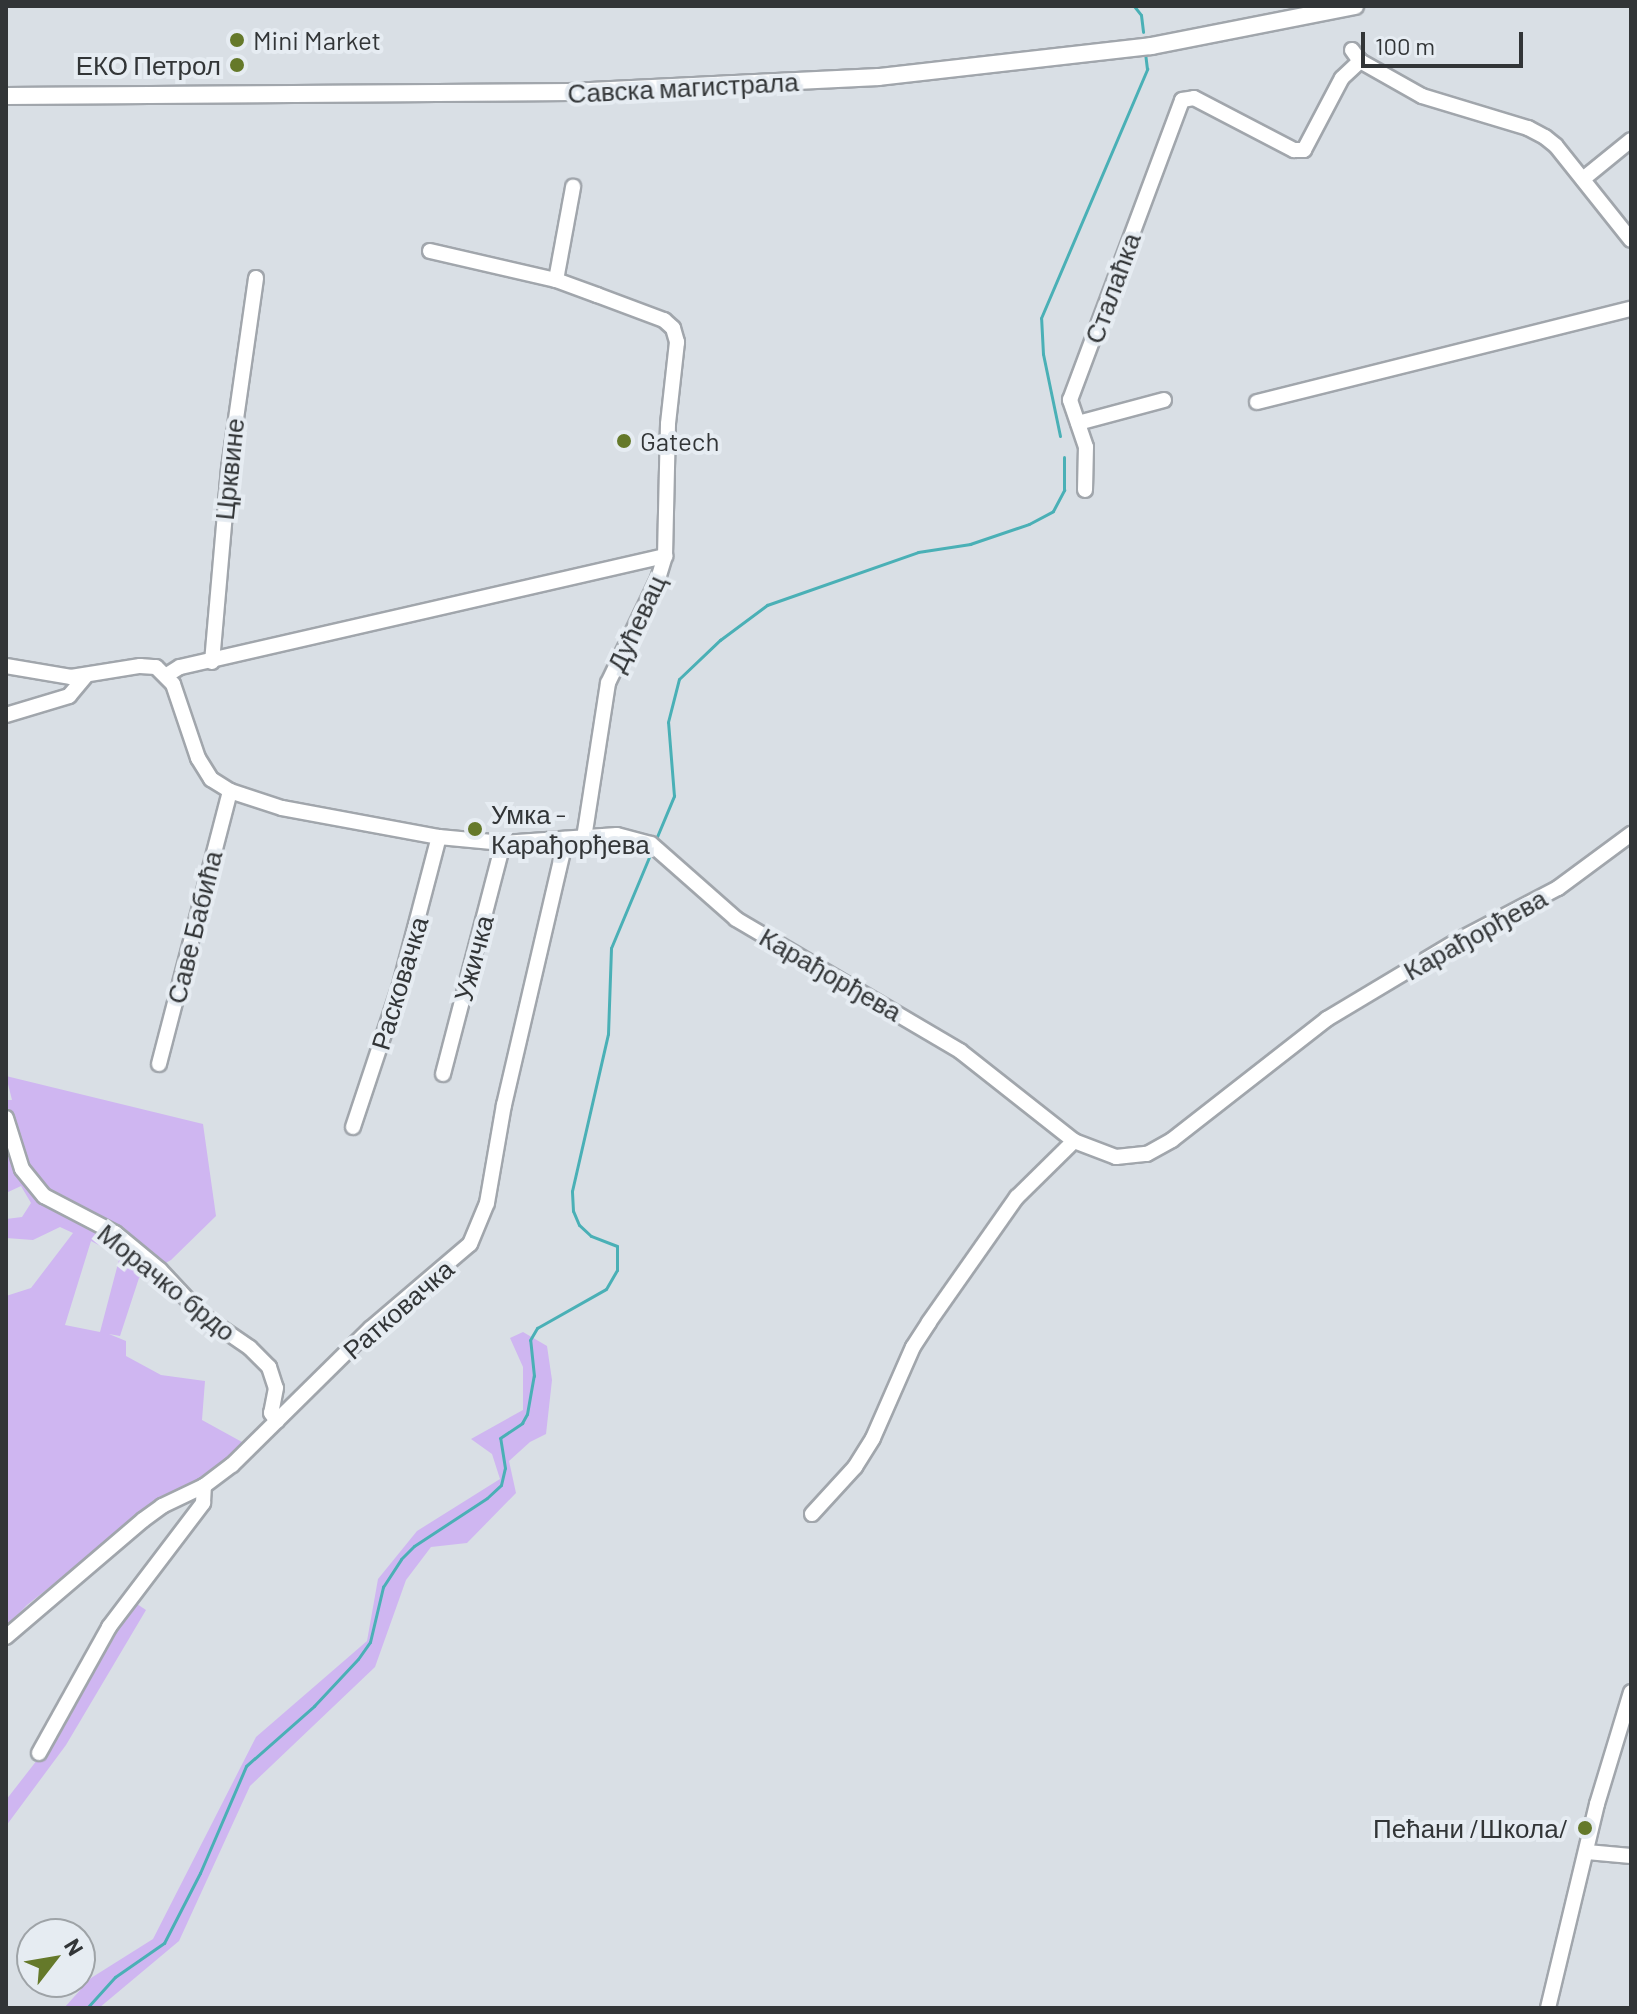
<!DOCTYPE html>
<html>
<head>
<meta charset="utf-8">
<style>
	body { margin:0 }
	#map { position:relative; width:1637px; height:2014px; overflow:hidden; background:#d9dfe5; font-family:Barlow,sans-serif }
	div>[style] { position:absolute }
	.green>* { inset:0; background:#cfb6f1 }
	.stream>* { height:3px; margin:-1.5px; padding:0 1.5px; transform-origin:1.5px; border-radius:1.5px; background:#4ab0b6 }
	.roads { filter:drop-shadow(2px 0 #a1a6ac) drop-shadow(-2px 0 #a1a6ac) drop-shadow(0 2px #a1a6ac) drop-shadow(0 -2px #a1a6ac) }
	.minor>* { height:14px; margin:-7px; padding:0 7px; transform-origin:7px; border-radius:7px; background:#fff }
	.major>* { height:16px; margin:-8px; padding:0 8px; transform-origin:8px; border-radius:8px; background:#fff }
	.dots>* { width:22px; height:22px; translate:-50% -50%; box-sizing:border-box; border:4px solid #e6ecf2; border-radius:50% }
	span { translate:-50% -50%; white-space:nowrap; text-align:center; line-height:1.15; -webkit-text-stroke:8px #e6ecf2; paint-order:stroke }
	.poi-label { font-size:26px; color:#323537 }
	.left { translate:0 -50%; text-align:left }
	.right { translate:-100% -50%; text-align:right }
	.street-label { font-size:26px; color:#323537 }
	.frame { position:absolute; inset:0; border:8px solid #323537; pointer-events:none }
	.north { position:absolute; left:16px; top:1918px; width:80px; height:80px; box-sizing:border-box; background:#e6ecf2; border:2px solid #9ea3a7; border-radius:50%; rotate:59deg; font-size:22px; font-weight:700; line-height:32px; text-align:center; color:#323537 }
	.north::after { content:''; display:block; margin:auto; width:28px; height:36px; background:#65792a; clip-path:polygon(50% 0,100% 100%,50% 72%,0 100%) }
	.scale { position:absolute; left:1361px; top:32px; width:162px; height:36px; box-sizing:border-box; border:4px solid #323537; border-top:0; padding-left:10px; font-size:24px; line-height:28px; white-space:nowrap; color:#323537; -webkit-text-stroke:6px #e6ecf2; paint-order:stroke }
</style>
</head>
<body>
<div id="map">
	<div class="green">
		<i style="clip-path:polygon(evenodd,6px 1076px,203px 1124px,216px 1216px,171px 1260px,139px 1278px,120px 1336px,109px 1334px,126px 1341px,126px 1356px,161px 1375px,205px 1381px,202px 1420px,242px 1442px,240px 1450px,219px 1468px,124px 1529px,27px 1605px,6px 1627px,6px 1296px,31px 1288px,73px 1233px,60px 1227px,33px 1240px,6px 1238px,6px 1219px,22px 1217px,31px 1203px,21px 1186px,6px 1193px,6px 1100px,12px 1100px,6px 1076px,91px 1241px,120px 1256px,100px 1332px,65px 1325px,91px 1241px)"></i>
		<i style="clip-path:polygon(523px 1332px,547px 1346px,552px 1380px,546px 1434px,530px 1442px,509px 1461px,516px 1493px,467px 1543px,431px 1547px,406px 1580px,375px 1667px,250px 1786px,179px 1941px,99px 2008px,64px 2008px,91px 1978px,153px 1939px,256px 1737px,367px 1641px,378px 1579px,417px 1531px,500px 1479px,492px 1454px,471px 1439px,523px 1410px,523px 1367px,510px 1338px)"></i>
		<i style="clip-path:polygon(137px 1604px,146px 1610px,66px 1745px,6px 1826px,6px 1800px,62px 1728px,116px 1631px)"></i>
	</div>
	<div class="stream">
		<i style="left:1134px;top:6px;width:11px;rotate:52deg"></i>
		<i style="left:1141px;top:15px;width:17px;rotate:83deg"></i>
		<i style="left:1060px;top:436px;width:84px;rotate:-101.7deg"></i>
		<i style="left:1043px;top:354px;width:36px;rotate:-93deg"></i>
		<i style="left:1041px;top:318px;width:271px;rotate:-66.9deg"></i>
		<i style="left:1147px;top:69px;width:16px;rotate:-97deg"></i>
		<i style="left:656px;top:839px;width:47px;rotate:-67.3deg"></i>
		<i style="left:674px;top:796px;width:74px;rotate:-94.6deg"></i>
		<i style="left:668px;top:722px;width:44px;rotate:-75.7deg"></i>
		<i style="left:679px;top:679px;width:57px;rotate:-43.6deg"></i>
		<i style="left:720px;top:640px;width:59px;rotate:-36.7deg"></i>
		<i style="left:767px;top:605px;width:160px;rotate:-19.3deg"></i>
		<i style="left:918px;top:552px;width:53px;rotate:-8.7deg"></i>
		<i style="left:970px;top:544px;width:62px;rotate:-18.7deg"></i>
		<i style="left:1029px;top:524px;width:27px;rotate:-28deg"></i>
		<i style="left:1053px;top:511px;width:24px;rotate:-62deg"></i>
		<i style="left:1064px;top:490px;width:33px;rotate:-90deg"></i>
		<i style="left:87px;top:2008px;width:42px;rotate:-47.9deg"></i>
		<i style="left:115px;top:1977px;width:60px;rotate:-34.8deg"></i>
		<i style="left:164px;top:1943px;width:79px;rotate:-62.8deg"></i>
		<i style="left:200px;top:1873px;width:116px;rotate:-66.7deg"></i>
		<i style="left:246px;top:1766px;width:91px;rotate:-41.4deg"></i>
		<i style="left:314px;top:1706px;width:64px;rotate:-46.9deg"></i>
		<i style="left:358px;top:1659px;width:21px;rotate:-55deg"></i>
		<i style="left:370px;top:1642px;width:57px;rotate:-76.7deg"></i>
		<i style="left:383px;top:1587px;width:33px;rotate:-57deg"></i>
		<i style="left:401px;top:1559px;width:18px;rotate:-45deg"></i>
		<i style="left:414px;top:1546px;width:87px;rotate:-33.3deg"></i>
		<i style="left:487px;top:1498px;width:19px;rotate:-43deg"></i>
		<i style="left:501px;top:1485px;width:17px;rotate:-77deg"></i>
		<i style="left:505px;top:1468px;width:30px;rotate:-99deg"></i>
		<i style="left:500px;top:1438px;width:27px;rotate:-34deg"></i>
		<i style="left:522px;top:1423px;width:10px;rotate:-61deg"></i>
		<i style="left:527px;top:1414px;width:39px;rotate:-80deg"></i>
		<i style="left:534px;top:1376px;width:36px;rotate:-96deg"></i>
		<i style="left:530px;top:1340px;width:14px;rotate:-60deg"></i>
		<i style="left:537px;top:1328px;width:79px;rotate:-29.5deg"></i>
		<i style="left:606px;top:1289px;width:22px;rotate:-60deg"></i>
		<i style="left:617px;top:1270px;width:24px;rotate:-90deg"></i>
		<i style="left:617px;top:1246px;width:28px;rotate:-159deg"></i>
		<i style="left:591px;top:1236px;width:16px;rotate:-137deg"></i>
		<i style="left:579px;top:1225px;width:15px;rotate:-113deg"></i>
		<i style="left:573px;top:1211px;width:20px;rotate:-93deg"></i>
		<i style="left:572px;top:1191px;width:161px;rotate:-77.1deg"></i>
		<i style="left:608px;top:1034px;width:86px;rotate:-88deg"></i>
		<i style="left:611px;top:948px;width:106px;rotate:-67.3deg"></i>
	</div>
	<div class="roads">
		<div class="minor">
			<i style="left:1352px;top:50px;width:14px;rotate:54deg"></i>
			<i style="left:1360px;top:61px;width:71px;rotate:29.4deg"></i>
			<i style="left:1422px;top:96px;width:111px;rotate:16.8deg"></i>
			<i style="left:1528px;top:128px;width:19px;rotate:28deg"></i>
			<i style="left:1545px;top:137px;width:14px;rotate:39deg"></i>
			<i style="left:1556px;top:146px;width:120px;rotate:51.4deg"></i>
			<i style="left:1583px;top:179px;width:62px;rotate:-39.1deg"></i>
			<i style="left:430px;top:251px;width:129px;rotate:13deg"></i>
			<i style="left:556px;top:280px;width:44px;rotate:20.1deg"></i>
			<i style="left:597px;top:295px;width:72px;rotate:20.5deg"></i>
			<i style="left:664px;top:320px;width:12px;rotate:42deg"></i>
			<i style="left:673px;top:328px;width:15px;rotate:74deg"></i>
			<i style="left:677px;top:342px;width:82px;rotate:96.3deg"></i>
			<i style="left:668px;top:424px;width:132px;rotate:91.3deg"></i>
			<i style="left:665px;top:556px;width:24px;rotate:107deg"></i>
			<i style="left:658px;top:579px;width:115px;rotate:115.7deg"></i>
			<i style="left:608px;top:683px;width:157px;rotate:98.8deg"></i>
			<i style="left:556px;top:280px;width:95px;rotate:-79.6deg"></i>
			<i style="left:1257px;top:402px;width:385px;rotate:-14deg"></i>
			<i style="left:1078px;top:423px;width:89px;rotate:-15deg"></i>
			<i style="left:1085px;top:490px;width:43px;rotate:-88.7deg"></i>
			<i style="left:1086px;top:447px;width:50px;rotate:-108.8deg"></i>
			<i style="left:1070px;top:400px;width:320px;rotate:-69.5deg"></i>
			<i style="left:1182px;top:100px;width:12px;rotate:-9deg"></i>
			<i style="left:1194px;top:98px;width:113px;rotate:27.5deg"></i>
			<i style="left:1294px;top:150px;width:10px"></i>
			<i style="left:1304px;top:150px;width:81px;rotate:-62.2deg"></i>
			<i style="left:1342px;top:78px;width:25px;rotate:-43deg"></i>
			<i style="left:212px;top:662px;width:195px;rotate:-85deg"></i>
			<i style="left:229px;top:468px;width:192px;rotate:-81.9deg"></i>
			<i style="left:6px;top:666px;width:66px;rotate:9.6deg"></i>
			<i style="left:71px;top:677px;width:70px;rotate:-9.1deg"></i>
			<i style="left:140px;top:666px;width:16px;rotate:4deg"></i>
			<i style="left:156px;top:667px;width:24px;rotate:45deg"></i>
			<i style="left:173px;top:684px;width:78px;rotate:71.3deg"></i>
			<i style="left:198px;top:758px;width:25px;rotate:58deg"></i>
			<i style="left:211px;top:779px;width:22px;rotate:32deg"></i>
			<i style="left:230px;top:791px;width:55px;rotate:18.1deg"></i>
			<i style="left:282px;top:808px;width:160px;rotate:10.5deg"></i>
			<i style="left:439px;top:837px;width:64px;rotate:5.4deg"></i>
			<i style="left:503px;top:843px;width:114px;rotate:-4deg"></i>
			<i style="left:617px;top:835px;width:35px;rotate:15deg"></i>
			<i style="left:651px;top:844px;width:113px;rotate:41.4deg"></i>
			<i style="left:736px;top:919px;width:260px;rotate:30.5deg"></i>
			<i style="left:960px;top:1051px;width:145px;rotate:38.3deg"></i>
			<i style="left:1074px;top:1141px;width:45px;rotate:20.9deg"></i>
			<i style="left:1116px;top:1157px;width:31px;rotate:-6deg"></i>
			<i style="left:1147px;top:1154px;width:29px;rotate:-29deg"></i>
			<i style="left:1172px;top:1140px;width:197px;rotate:-38deg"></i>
			<i style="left:1327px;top:1019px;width:149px;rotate:-31deg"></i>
			<i style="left:1455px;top:942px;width:116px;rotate:-27.7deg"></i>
			<i style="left:1558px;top:888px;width:91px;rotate:-36.5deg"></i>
			<i style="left:167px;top:675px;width:15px;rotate:-32deg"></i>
			<i style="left:180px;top:667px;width:498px;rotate:-12.9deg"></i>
			<i style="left:6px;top:715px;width:66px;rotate:-16.8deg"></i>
			<i style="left:69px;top:696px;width:25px;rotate:-50deg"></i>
			<i style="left:159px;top:1064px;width:282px;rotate:-75.4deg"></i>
			<i style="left:443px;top:1074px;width:239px;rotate:-75.4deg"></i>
			<i style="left:6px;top:1118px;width:53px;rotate:72.6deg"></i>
			<i style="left:22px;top:1169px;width:35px;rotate:51deg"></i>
			<i style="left:44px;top:1196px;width:80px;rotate:27.5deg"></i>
			<i style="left:115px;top:1233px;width:58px;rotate:39.4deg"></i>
			<i style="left:160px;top:1270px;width:62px;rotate:47deg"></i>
			<i style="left:202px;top:1315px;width:58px;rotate:34.5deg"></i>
			<i style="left:250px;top:1348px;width:27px;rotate:45deg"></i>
			<i style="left:269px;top:1367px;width:22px;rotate:72deg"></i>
			<i style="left:276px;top:1388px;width:25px;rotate:101deg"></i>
			<i style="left:271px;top:1413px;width:10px;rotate:53deg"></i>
			<i style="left:353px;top:1127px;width:145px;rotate:-71.6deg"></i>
			<i style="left:399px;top:989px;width:157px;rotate:-75.3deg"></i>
			<i style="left:812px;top:1514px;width:64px;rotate:-47.5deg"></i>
			<i style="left:855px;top:1467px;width:34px;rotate:-58deg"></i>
			<i style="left:873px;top:1438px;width:99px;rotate:-66.3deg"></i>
			<i style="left:913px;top:1347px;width:30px;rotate:-57deg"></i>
			<i style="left:929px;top:1322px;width:153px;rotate:-54.9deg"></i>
			<i style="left:1017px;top:1197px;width:80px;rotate:-44.5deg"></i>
			<i style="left:6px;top:1637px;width:180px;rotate:-40.5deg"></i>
			<i style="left:143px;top:1520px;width:24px;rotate:-36deg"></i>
			<i style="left:162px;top:1506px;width:47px;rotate:-25.5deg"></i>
			<i style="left:204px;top:1486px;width:35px;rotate:-37deg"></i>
			<i style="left:232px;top:1465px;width:194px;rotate:-44.6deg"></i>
			<i style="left:370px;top:1329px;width:131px;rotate:-40.4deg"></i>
			<i style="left:470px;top:1244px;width:44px;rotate:-67.5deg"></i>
			<i style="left:487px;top:1203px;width:99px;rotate:-80.2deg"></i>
			<i style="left:504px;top:1105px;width:273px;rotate:-76.9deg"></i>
			<i style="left:39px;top:1753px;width:144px;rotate:-60.9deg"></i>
			<i style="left:109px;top:1627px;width:156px;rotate:-52.8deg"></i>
			<i style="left:203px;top:1503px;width:17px;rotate:-87deg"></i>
			<i style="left:1587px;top:1852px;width:44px;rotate:5.2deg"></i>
			<i style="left:1548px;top:2008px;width:210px;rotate:-76.5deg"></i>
			<i style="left:1597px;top:1804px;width:117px;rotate:-73.1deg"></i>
		</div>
		<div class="major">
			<i style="left:6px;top:96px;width:564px;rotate:-0.41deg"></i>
			<i style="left:570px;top:92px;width:309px;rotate:-2.8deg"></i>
			<i style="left:879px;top:77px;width:274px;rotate:-6.5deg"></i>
			<i style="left:1151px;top:46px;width:208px;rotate:-11.1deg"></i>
		</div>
	</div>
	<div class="dots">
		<i style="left:237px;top:40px;background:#65792a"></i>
		<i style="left:237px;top:65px;background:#65792a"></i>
		<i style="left:624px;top:441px;background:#65792a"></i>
		<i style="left:475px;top:829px;background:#65792a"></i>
		<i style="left:1585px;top:1828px;background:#65792a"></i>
	</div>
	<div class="poi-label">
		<span class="left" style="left:253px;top:40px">Mini Market</span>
		<span class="right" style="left:221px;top:65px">ЕКО Петрол</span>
		<span class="left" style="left:640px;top:441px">Gatech</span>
		<span class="left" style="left:491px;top:829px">Умка -<br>Карађорђева</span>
		<span class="right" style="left:1569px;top:1828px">Пећани /Школа/</span>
	</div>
	<div class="street-label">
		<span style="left:683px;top:87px;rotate:-3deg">Савска магистрала</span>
		<span style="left:1112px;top:288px;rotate:-70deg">Сталаћка</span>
		<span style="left:229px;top:469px;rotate:-84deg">Црквине</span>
		<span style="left:636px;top:623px;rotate:-65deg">Дућевац</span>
		<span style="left:194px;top:927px;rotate:-76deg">Саве Бабића</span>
		<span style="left:1475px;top:934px;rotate:-29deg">Карађорђева</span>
		<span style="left:473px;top:958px;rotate:-75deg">Ужичка</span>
		<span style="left:831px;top:974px;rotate:30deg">Карађорђева</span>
		<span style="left:399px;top:983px;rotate:-73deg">Расковачка</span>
		<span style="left:167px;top:1282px;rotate:39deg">Морачко брдо</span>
		<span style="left:398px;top:1309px;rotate:-41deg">Ратковачка</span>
	</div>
	<div class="frame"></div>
	<div class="north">N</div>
	<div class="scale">100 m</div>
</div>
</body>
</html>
